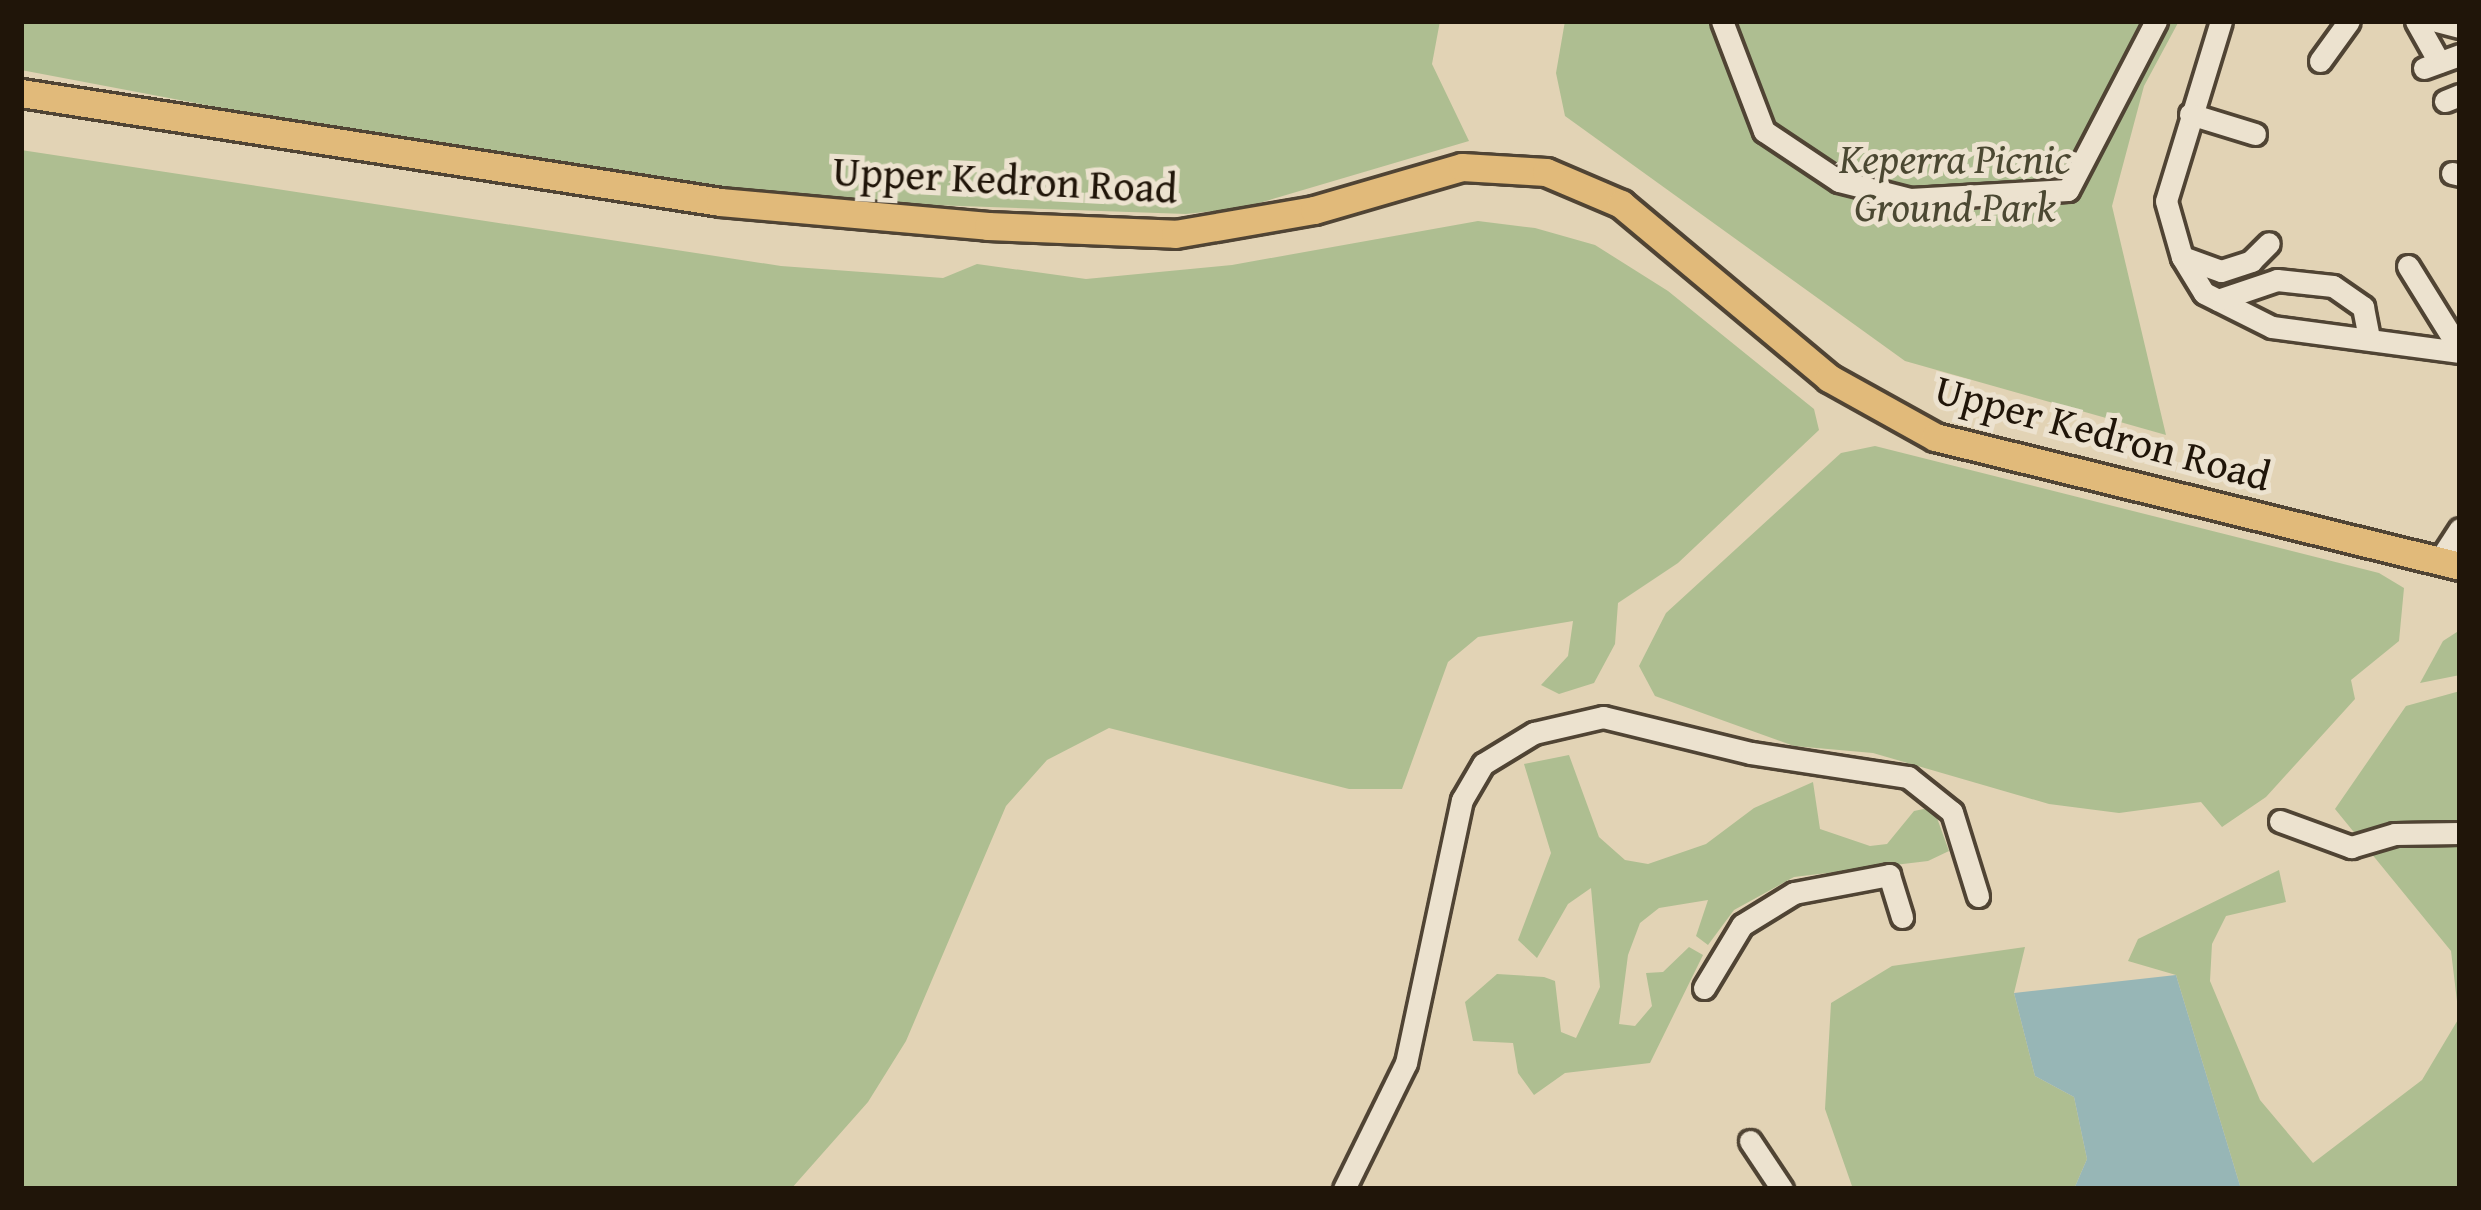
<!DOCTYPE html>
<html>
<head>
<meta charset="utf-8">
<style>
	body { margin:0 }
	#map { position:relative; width:2481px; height:1210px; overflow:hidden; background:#e2d3b5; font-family:"Gentium Book Plus",serif }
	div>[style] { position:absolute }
	.green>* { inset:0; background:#aebe91 }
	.water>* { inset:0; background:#97b6b6 }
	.roads { filter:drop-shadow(3px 0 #504434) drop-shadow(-3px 0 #504434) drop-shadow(0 3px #504434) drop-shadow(0 -3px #504434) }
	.minor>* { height:21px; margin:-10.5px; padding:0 10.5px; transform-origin:10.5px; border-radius:10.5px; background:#ece2cf }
	.major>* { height:27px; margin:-13.5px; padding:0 13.5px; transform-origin:13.5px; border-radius:13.5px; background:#e1ba7a }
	span { translate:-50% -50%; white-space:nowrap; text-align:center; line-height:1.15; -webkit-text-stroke:10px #ece2cf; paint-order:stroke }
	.park-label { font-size:42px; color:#4b4832; font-style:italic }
	.street-label { font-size:42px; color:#201509 }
	.frame { position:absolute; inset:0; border:24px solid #201509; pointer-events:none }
</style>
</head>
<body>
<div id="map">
	<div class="green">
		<i style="clip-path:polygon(21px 21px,1440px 21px,1432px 64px,1469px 141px,1242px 208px,1186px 214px,786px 200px,534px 167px,21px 70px)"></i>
		<i style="clip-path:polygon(1565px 21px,2179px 21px,2144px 86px,2112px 206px,2166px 435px,1905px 361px,1565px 116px,1556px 73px)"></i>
		<i style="clip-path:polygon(21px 150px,781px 266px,943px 278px,977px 264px,1086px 279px,1232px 265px,1478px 221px,1535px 228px,1595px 245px,1668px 291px,1814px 409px,1819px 430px,1678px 563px,1618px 603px,1615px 644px,1594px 683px,1559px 694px,1541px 685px,1568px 656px,1573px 621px,1478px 637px,1448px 662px,1402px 789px,1349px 789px,1109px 728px,1047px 760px,1006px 806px,906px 1041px,868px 1102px,791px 1189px,21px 1189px)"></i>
		<i style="clip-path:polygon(1875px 446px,2379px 573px,2404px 588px,2399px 641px,2351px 680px,2355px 699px,2266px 797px,2222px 827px,2201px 802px,2119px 813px,2049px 804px,1873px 753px,1794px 746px,1655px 696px,1639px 666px,1666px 613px,1841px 453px)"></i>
		<i style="clip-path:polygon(2460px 630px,2460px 675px,2420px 683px,2443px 641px)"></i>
		<i style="clip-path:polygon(2460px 691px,2460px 1189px,2241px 1189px,2176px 975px,2128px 961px,2138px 939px,2279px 870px,2286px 902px,2226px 916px,2212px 944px,2210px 981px,2260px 1100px,2313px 1163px,2422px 1080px,2459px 1018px,2451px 951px,2335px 809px,2406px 706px)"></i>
		<i style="clip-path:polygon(1569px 755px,1599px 837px,1625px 860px,1648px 864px,1706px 844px,1754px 808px,1813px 782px,1820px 829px,1870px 846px,1887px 844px,1914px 811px,1933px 807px,1949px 851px,1928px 861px,1794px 877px,1734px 910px,1708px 945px,1696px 936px,1708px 900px,1659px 908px,1640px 923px,1628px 955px,1619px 1024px,1635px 1026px,1652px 1006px,1646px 973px,1663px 972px,1689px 947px,1703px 955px,1650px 1063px,1565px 1073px,1534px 1095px,1518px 1073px,1513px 1043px,1473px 1041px,1465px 1002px,1497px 974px,1544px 977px,1555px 981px,1561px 1032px,1576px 1038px,1600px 987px,1591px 888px,1568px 904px,1537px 958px,1518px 940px,1551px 853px,1524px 764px)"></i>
		<i style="clip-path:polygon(2025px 947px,2014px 993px,2035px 1076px,2074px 1097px,2087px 1159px,2074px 1189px,1853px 1189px,1825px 1109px,1831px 1003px,1892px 966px)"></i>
	</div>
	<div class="water">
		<i style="clip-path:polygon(2176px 975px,2241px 1189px,2074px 1189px,2087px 1159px,2074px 1097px,2035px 1076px,2014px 993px)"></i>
	</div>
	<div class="roads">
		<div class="minor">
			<i style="left:1722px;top:21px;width:118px;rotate:69.1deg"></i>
			<i style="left:1764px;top:131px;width:90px;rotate:33.7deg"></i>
			<i style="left:1839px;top:181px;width:73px;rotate:14.2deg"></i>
			<i style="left:1910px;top:199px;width:158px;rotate:-3.3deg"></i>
			<i style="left:2068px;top:190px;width:191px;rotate:-62.5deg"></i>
			<i style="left:2221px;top:21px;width:188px;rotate:107deg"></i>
			<i style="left:2166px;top:201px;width:58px;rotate:74.1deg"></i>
			<i style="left:2182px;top:257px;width:42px;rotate:58.6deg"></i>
			<i style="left:2204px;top:293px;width:76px;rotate:26.6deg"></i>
			<i style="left:2272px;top:327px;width:190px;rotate:7.6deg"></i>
			<i style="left:2416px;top:21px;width:47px;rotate:60.7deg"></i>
			<i style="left:2437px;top:21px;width:24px;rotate:15deg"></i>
			<i style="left:2320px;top:61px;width:49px;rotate:-54.1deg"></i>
			<i style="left:2424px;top:68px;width:38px;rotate:-20deg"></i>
			<i style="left:2445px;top:101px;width:16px;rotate:-22deg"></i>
			<i style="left:2190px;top:114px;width:68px;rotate:17.1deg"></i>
			<i style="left:2452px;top:173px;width:8px;rotate:14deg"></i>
			<i style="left:2182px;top:257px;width:41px;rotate:19.7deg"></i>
			<i style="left:2221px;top:271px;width:32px;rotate:-18deg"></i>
			<i style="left:2251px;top:261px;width:25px;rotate:-45deg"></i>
			<i style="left:2408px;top:266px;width:99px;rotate:58.2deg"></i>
			<i style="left:2218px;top:300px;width:62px;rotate:-18.7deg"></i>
			<i style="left:2277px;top:280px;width:56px;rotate:6.1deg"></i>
			<i style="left:2333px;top:286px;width:37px;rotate:35deg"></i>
			<i style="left:2363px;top:307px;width:33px;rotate:79deg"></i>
			<i style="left:2439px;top:561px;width:38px;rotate:-57deg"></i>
			<i style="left:2280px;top:821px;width:76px;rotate:20.1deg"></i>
			<i style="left:2351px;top:847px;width:46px;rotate:-16.5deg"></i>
			<i style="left:2395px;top:834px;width:65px;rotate:-0.9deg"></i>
			<i style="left:1704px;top:988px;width:74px;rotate:-58.9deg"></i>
			<i style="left:1742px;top:925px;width:61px;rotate:-31.6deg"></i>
			<i style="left:1794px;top:893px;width:97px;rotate:-10.7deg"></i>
			<i style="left:1889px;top:875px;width:44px;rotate:72.8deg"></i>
			<i style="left:1750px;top:1141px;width:58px;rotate:56.3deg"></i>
			<i style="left:1344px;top:1189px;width:140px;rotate:-63.8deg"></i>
			<i style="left:1406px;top:1063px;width:269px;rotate:-78deg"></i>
			<i style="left:1462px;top:800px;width:42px;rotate:-59.7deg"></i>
			<i style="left:1483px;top:764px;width:60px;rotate:-31.3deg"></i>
			<i style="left:1534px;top:733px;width:71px;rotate:-13.1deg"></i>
			<i style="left:1603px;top:717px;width:152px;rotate:13.7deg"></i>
			<i style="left:1751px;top:753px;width:159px;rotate:8.7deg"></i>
			<i style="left:1908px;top:777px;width:56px;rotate:38.5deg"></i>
			<i style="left:1952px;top:812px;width:88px;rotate:72.8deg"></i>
		</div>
		<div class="major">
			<i style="left:21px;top:93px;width:707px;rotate:8.86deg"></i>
			<i style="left:720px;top:202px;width:269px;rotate:5.1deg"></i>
			<i style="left:988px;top:226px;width:187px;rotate:2.4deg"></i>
			<i style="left:1175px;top:234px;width:141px;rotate:-9.8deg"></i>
			<i style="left:1314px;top:210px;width:154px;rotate:-16.2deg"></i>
			<i style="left:1462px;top:167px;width:84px;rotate:3.4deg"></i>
			<i style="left:1546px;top:172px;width:82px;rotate:23.1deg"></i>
			<i style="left:1621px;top:204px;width:271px;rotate:39.9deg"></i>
			<i style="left:1829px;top:378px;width:121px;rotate:29.1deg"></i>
			<i style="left:1935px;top:437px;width:541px;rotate:13.8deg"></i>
		</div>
	</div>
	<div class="park-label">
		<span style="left:1955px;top:182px">Keperra Picnic<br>Ground Park</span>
	</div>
	<div class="street-label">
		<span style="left:1005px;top:179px;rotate:3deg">Upper Kedron Road</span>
		<span style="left:2103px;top:432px;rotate:15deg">Upper Kedron Road</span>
	</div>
	<div class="frame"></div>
</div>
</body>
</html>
